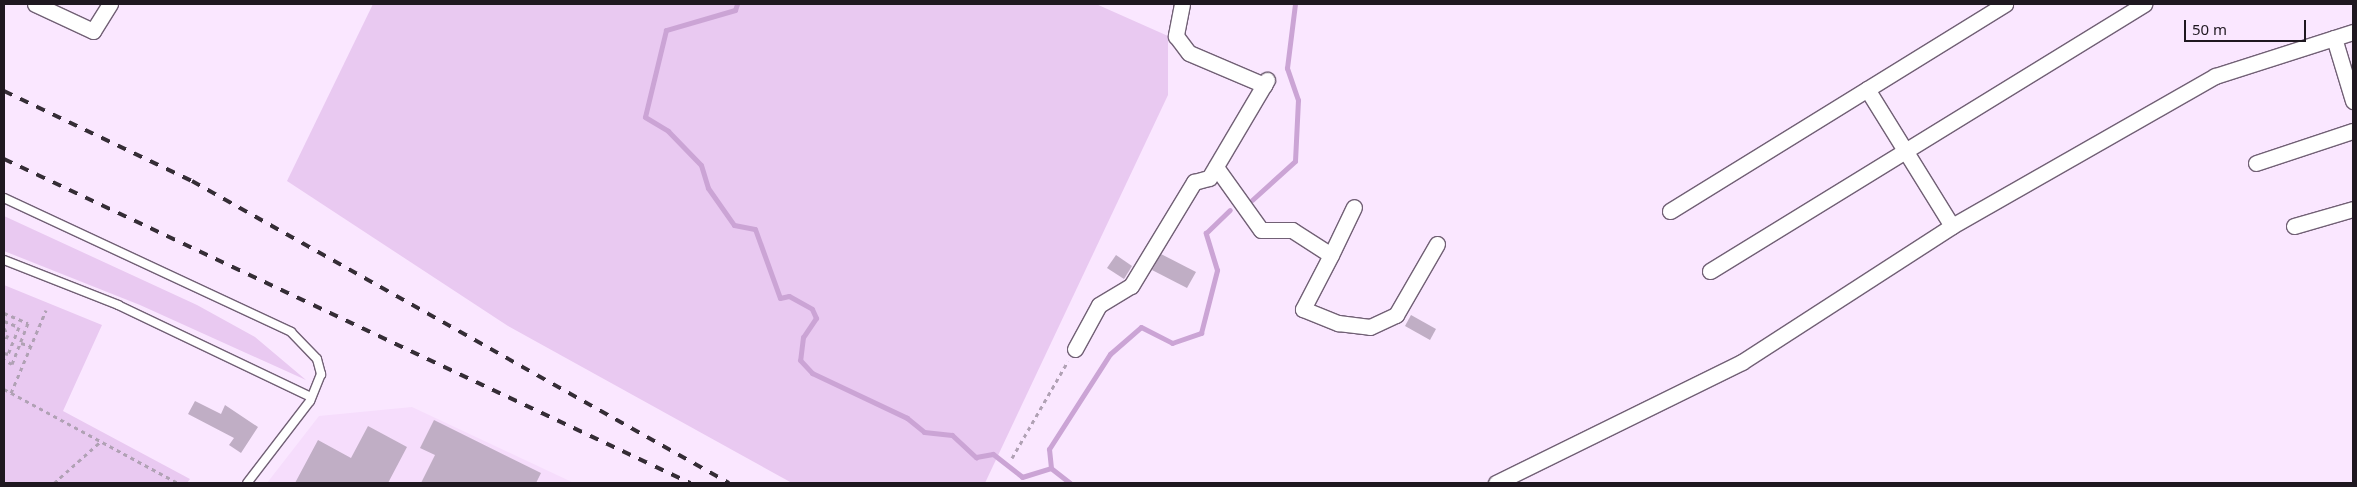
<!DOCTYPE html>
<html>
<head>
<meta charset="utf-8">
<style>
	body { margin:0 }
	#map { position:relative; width:2357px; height:487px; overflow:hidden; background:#fae7ff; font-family:"Noto Sans",sans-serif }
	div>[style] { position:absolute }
	.built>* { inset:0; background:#f6ddfc }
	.green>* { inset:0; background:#e9c9f1 }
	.stream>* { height:5px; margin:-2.5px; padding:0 2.5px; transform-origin:2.5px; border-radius:2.5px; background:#cba4d5 }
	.building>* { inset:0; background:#c0aec5 }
	.path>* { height:3px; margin-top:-1.5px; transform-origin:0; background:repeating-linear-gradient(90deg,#b0a1b4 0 4px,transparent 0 8px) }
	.roads { filter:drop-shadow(1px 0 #716075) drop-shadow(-1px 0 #716075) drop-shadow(0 1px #716075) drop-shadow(0 -1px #716075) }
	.lane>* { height:8px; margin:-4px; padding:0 4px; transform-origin:4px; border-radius:4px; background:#fff }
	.street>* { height:15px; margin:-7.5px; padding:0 7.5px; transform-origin:7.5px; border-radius:7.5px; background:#fff }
	.rail>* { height:4px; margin-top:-2px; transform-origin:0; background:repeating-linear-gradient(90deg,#352d36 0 9px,transparent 0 18px) }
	span { translate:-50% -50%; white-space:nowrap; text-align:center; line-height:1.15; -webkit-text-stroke:4px #fae7ff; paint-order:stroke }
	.frame { position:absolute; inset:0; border:5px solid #1f1820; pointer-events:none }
	.scale { position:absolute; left:2184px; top:20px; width:122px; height:22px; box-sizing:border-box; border:2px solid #1f1820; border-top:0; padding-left:6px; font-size:15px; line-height:18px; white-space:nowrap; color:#1f1820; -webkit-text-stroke:4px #fae7ff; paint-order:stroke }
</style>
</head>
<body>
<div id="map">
	<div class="built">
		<i style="clip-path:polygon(412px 407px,574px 483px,267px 483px,319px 416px)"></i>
	</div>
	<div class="green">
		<i style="clip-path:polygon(373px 4px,1096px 4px,1168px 36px,1168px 95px,985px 483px,792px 483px,508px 326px,287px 181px)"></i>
		<i style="clip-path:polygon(4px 216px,197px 305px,255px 337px,306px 380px,140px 305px,4px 251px)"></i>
		<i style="clip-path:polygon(4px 285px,102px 325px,63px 411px,190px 479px,187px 483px,4px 483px)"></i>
	</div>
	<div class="stream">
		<i style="left:737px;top:4px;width:6px;rotate:108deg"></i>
		<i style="left:735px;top:10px;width:72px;rotate:163.8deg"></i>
		<i style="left:666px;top:30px;width:89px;rotate:103.6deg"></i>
		<i style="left:645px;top:117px;width:27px;rotate:31deg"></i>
		<i style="left:668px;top:131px;width:47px;rotate:45.9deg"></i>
		<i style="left:701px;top:165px;width:24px;rotate:73deg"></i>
		<i style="left:708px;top:188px;width:45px;rotate:54.9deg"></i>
		<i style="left:734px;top:225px;width:21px;rotate:11deg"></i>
		<i style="left:755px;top:229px;width:73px;rotate:70.1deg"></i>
		<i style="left:780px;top:298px;width:9px;rotate:-13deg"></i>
		<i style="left:789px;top:296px;width:26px;rotate:29deg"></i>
		<i style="left:812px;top:309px;width:10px;rotate:66deg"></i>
		<i style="left:816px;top:318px;width:23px;rotate:124deg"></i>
		<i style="left:803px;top:337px;width:23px;rotate:97deg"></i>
		<i style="left:800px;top:360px;width:18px;rotate:47deg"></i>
		<i style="left:812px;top:373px;width:105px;rotate:25.3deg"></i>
		<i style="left:907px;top:418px;width:22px;rotate:39deg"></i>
		<i style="left:924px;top:432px;width:28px;rotate:6deg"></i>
		<i style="left:952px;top:435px;width:33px;rotate:43deg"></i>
		<i style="left:976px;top:457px;width:17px;rotate:-10deg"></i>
		<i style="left:993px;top:454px;width:37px;rotate:38deg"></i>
		<i style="left:1022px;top:477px;width:30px;rotate:-17deg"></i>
		<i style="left:1252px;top:200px;width:58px;rotate:-42.2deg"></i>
		<i style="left:1295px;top:161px;width:61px;rotate:-87.2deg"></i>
		<i style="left:1298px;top:100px;width:34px;rotate:-109deg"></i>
		<i style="left:1287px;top:68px;width:64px;rotate:-82.9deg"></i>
		<i style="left:1070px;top:483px;width:24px;rotate:-142deg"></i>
		<i style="left:1051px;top:468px;width:19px;rotate:-96deg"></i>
		<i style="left:1049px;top:449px;width:113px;rotate:-57.3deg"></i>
		<i style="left:1110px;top:354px;width:41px;rotate:-41.1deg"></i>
		<i style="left:1141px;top:327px;width:35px;rotate:27deg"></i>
		<i style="left:1172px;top:343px;width:31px;rotate:-19deg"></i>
		<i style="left:1201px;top:333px;width:65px;rotate:-75.7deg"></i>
		<i style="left:1217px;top:270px;width:39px;rotate:-107deg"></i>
		<i style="left:1206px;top:233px;width:33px;rotate:-44deg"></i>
	</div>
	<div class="building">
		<i style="clip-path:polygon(1161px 254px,1196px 272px,1187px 288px,1152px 270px)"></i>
		<i style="clip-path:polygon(1116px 255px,1132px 266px,1124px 279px,1107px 268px)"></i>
		<i style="clip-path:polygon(1411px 315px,1436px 329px,1430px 340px,1405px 326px)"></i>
		<i style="clip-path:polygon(195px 401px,221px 414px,225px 405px,258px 427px,241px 453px,229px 445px,234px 438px,188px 414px)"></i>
		<i style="clip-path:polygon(434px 420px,541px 473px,536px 483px,421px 483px,435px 455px,420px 448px)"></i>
		<i style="clip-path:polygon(368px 426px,407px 447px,388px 483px,295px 483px,318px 440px,351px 458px)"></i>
	</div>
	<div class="path">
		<i style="left:4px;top:313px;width:26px;rotate:23deg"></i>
		<i style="left:28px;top:323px;width:44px;rotate:111.3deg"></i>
		<i style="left:12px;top:364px;width:9px;rotate:-153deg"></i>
		<i style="left:4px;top:321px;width:16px;rotate:22deg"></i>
		<i style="left:19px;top:327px;width:29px;rotate:112deg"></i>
		<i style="left:8px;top:354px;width:4px;rotate:-166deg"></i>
		<i style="left:4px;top:328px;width:8px;rotate:60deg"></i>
		<i style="left:8px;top:335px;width:8px;rotate:120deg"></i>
		<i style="left:21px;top:343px;width:10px;rotate:17deg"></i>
		<i style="left:4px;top:389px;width:198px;rotate:28.4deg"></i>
		<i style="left:11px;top:393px;width:90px;rotate:-67.1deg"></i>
		<i style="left:1012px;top:458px;width:112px;rotate:-60deg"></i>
		<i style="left:54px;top:483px;width:63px;rotate:-41.8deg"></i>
	</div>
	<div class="roads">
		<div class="lane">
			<i style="left:4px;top:198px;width:317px;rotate:25deg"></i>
			<i style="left:291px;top:332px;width:37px;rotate:46deg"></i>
			<i style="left:317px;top:359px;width:16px;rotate:75deg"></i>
			<i style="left:321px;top:374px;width:29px;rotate:112deg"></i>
			<i style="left:310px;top:401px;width:103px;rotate:127.5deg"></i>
			<i style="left:4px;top:260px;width:123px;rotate:21.5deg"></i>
			<i style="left:118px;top:305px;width:214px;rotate:25.5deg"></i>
		</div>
		<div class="street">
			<i style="left:35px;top:4px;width:64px;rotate:25deg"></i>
			<i style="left:93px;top:31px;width:32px;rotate:-58deg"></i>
			<i style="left:1182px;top:4px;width:33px;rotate:101deg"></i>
			<i style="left:1176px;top:36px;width:21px;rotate:53deg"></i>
			<i style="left:1189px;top:53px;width:82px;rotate:23.1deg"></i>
			<i style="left:2334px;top:38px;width:66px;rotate:73.2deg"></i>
			<i style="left:1867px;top:89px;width:161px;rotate:58.2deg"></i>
			<i style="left:2256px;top:163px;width:102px;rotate:-18.3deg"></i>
			<i style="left:1216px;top:167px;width:77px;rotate:54.5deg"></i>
			<i style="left:1261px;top:230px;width:31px"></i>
			<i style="left:1292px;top:230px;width:46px;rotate:32.7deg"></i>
			<i style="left:1331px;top:255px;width:53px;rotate:-64.4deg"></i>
			<i style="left:1670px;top:211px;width:394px;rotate:-31.7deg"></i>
			<i style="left:2294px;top:226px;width:61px;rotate:-16.1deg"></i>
			<i style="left:1331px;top:255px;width:61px;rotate:117.4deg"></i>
			<i style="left:1303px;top:309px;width:38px;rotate:22deg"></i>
			<i style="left:1338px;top:323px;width:32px;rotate:7deg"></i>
			<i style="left:1370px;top:327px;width:29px;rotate:-25deg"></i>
			<i style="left:1396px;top:315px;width:82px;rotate:-60deg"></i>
			<i style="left:1710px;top:271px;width:510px;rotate:-31.6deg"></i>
			<i style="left:1075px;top:349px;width:50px;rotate:-61.4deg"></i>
			<i style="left:1099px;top:305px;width:37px;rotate:-31deg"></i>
			<i style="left:1131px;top:286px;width:122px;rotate:-58.8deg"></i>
			<i style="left:1194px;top:182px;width:16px;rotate:-15deg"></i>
			<i style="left:1209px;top:178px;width:114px;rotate:-59.4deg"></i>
			<i style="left:1496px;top:483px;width:274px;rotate:-26.2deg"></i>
			<i style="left:1742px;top:362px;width:250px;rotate:-32.9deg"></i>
			<i style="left:1952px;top:226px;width:303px;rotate:-29.7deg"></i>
			<i style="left:2215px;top:76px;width:145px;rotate:-17.7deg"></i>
		</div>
	</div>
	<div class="rail">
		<i style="left:4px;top:91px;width:208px;rotate:25.6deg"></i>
		<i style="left:192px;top:181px;width:616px;rotate:29.35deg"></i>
		<i style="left:4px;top:159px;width:759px;rotate:25.28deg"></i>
	</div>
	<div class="frame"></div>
	<div class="scale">50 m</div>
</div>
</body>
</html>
